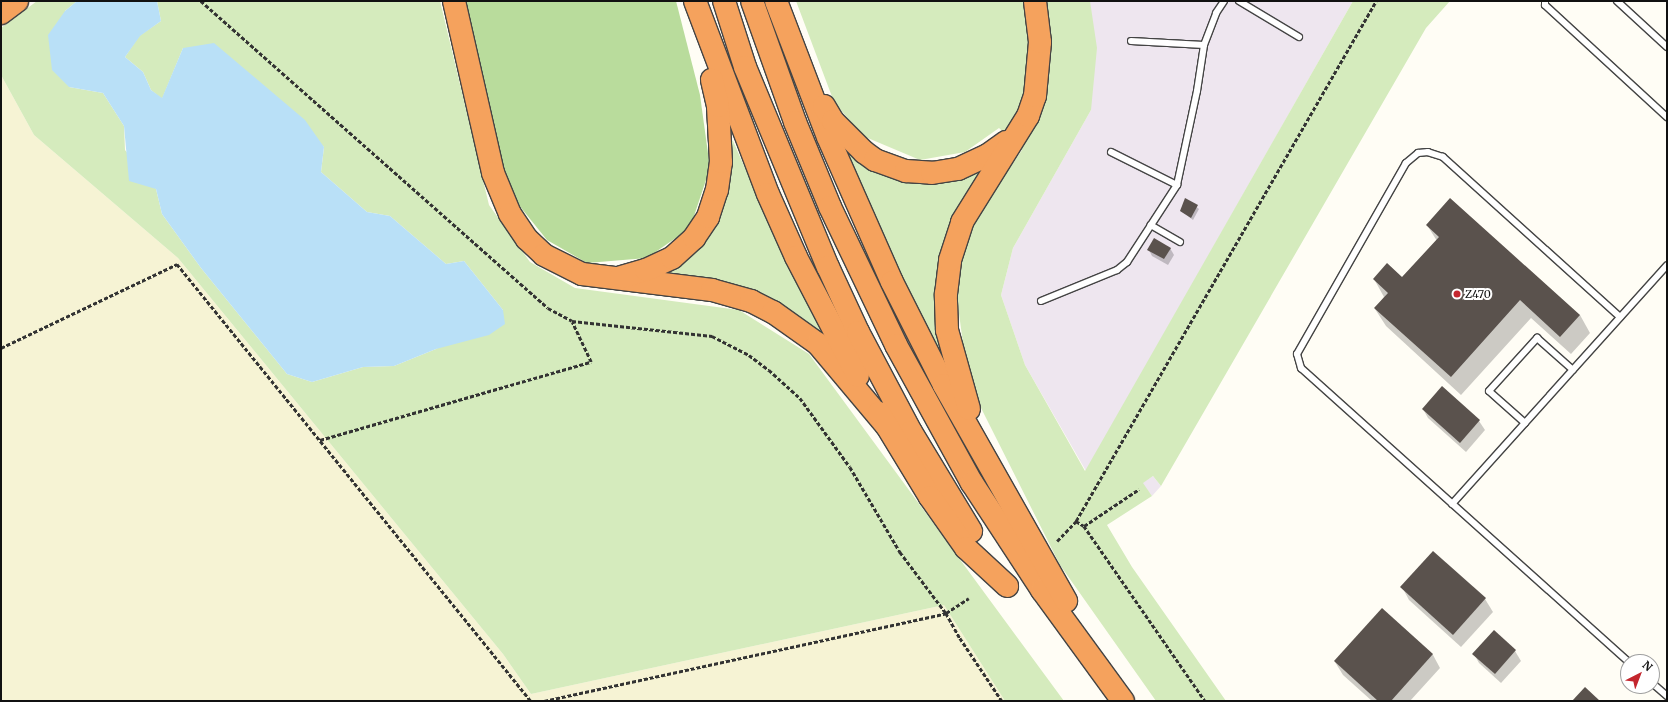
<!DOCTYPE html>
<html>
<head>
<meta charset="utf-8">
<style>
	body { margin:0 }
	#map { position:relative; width:1668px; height:702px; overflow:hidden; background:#fffdf5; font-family:Merriweather,serif }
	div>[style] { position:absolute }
	.industrial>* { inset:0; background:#eee6ef }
	.farmland>* { inset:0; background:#f6f3d4 }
	.green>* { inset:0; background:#d5ebbd }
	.forest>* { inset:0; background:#b9dc9c }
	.water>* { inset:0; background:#b9e0f7 }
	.shadow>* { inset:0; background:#0003 }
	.building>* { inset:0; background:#5a524d }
	.path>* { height:2.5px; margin-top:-1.25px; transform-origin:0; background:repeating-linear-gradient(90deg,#333 0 4px,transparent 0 6px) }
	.roads { filter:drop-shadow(1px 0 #444) drop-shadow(-1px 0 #444) drop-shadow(0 1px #444) drop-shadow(0 -1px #444) }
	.lane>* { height:6px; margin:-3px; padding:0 3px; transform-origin:3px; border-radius:3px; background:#fff }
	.highway>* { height:22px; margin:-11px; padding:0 11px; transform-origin:11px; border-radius:11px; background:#f5a25d }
	.dots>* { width:11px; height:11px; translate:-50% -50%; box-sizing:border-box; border:2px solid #fff; border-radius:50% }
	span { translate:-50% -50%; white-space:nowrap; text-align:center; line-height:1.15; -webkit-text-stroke:4px #fff; paint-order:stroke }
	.poi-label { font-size:11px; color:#111 }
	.left { translate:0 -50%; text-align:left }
	.frame { position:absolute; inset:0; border:2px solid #111; pointer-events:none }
	.north { position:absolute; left:1620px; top:654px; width:40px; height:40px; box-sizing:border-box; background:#fff; border:1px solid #a0a0a0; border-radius:50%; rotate:42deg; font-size:11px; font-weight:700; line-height:16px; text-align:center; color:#111 }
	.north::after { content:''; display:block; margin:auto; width:14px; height:18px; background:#c4262e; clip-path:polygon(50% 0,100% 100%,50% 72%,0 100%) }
</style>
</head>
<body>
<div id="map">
	<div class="industrial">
		<i style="clip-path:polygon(1090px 1px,1353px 1px,1086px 471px,1025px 365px,1001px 295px,1013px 248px,1091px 110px)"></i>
		<i style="clip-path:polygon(1153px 476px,1161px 486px,1152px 496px,1142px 483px)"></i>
	</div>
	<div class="farmland">
		<i style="clip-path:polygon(1px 75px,34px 135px,178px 258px,503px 654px,531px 694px,944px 605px,1005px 701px,1px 701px)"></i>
	</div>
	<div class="green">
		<i style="clip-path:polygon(37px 1px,77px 1px,65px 11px,69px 87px,103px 93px,124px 126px,125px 150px,156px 189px,162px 214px,201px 268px,287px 374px,312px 382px,363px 367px,394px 366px,436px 349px,503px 310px,464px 261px,446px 264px,390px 216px,367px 212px,321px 172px,324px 147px,183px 48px,162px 99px,151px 90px,143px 72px,125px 57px,139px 36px,161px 21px,157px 1px,440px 1px,489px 205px,530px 262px,575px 288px,739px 310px,809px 354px,1064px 701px,1005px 701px,944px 605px,531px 694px,503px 654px,178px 258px,34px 135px,1px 75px,1px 28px)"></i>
		<i style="clip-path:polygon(796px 1px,1090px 1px,1097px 48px,1091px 110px,1013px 248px,1001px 295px,1025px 365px,1085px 471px,1353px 1px,1450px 1px,1426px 28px,1161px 486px,1153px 476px,1143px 483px,1152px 496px,1107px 525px,1132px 567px,1226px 701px,1156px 701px,1060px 565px,981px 408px,964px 351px,956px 291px,963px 255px,978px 214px,1022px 150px,999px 128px,965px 152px,920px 160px,863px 136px,834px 102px)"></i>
		<i style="clip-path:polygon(730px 139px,733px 141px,780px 247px,824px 338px,658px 274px,677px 262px)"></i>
		<i style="clip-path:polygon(850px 153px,859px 156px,977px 168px,982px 173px,963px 207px,944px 348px,939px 351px,896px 265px,849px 157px)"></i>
	</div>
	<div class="forest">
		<i style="clip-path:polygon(465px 1px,676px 1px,700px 95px,710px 168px,690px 228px,647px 258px,587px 263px,547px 240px,518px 204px,498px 155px)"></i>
	</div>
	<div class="water">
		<i style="clip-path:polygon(77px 1px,157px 1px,161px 21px,140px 36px,125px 57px,143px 72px,151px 90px,162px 98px,183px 48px,214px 43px,305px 120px,324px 147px,321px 172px,367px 212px,390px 216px,446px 264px,464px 261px,503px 310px,505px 324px,489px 335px,436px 349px,394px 366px,363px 367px,312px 382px,287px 374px,201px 268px,162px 214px,156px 189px,129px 181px,124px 126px,103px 93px,69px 87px,52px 70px,48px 35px,65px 11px)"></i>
	</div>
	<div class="shadow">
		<i style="clip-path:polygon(1186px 199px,1199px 209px,1193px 220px,1181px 211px)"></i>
		<i style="clip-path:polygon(1427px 225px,1580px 315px,1590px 333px,1571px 354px,1531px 318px,1461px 395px,1386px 326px,1375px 309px,1384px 297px,1374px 279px,1403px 279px,1437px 241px)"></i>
		<i style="clip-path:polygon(1170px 248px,1174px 255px,1168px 265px,1152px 256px,1149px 250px)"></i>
		<i style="clip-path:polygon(1442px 387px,1479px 421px,1485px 430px,1466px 452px,1428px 418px,1423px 409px)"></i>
		<i style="clip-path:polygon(1433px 552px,1485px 599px,1493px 612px,1461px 647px,1409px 600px,1402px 587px)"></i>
		<i style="clip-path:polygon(1382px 609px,1433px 655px,1440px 668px,1410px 701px,1372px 701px,1343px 675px,1335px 662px)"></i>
		<i style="clip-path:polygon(1494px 631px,1515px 651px,1521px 661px,1501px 683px,1479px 663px,1474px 654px)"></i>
	</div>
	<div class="building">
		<i style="clip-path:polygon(1185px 198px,1198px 205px,1191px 218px,1180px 211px)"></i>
		<i style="clip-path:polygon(1450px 198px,1580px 315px,1560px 337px,1520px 300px,1451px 377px,1374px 308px,1388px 293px,1373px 279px,1387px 263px,1402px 277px,1439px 237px,1426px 225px)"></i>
		<i style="clip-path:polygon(1154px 238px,1171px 248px,1164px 259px,1147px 250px)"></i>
		<i style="clip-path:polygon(1442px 386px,1480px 420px,1460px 443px,1422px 409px)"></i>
		<i style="clip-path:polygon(1433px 551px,1486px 598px,1453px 635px,1400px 587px)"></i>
		<i style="clip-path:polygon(1382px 608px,1433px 654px,1391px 701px,1378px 701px,1334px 661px)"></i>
		<i style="clip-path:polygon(1494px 630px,1516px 650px,1495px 674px,1472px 654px)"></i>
		<i style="clip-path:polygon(1585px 687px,1600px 701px,1572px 701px)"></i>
	</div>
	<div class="path">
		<i style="left:201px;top:1px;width:463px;rotate:41.5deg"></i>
		<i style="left:548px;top:308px;width:27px;rotate:28deg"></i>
		<i style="left:572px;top:321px;width:141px;rotate:6.1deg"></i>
		<i style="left:712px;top:336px;width:42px;rotate:27.2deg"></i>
		<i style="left:749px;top:355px;width:25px;rotate:37deg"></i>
		<i style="left:769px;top:370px;width:42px;rotate:42.1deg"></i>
		<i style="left:800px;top:398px;width:85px;rotate:54.1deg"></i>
		<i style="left:850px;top:467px;width:99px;rotate:59.5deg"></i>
		<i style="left:900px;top:552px;width:76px;rotate:53deg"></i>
		<i style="left:946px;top:613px;width:29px;rotate:61deg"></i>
		<i style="left:960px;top:638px;width:76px;rotate:56.3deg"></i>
		<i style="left:1px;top:348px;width:195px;rotate:-25.5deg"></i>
		<i style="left:177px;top:264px;width:562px;rotate:50.99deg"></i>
		<i style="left:320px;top:440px;width:282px;rotate:-16.1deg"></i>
		<i style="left:591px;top:362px;width:44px;rotate:-115.4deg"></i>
		<i style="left:1076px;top:521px;width:9px;rotate:32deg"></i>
		<i style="left:1084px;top:526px;width:213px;rotate:55.3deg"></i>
		<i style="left:1084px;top:526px;width:66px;rotate:-33.9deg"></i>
		<i style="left:1057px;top:541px;width:28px;rotate:-46deg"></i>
		<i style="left:1076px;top:521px;width:600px;rotate:-60.02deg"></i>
		<i style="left:544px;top:701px;width:412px;rotate:-12.3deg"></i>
		<i style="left:946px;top:613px;width:27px;rotate:-33deg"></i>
	</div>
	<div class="roads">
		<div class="lane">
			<i style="left:1239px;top:1px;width:70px;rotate:31deg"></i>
			<i style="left:1545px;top:1px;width:4px;rotate:90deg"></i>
			<i style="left:1545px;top:5px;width:166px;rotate:42.6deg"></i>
			<i style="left:1617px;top:1px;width:68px;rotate:42.6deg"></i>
			<i style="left:1131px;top:41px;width:73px;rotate:3.1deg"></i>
			<i style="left:1111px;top:152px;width:74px;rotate:26.6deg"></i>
			<i style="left:1180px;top:242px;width:34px;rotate:-150deg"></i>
			<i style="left:1151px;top:225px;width:48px;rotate:-57deg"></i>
			<i style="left:1177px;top:185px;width:96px;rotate:-78deg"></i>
			<i style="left:1197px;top:91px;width:47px;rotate:-81.3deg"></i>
			<i style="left:1204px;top:45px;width:34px;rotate:-69deg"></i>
			<i style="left:1216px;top:13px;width:14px;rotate:-56deg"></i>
			<i style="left:1041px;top:301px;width:82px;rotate:-22.2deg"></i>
			<i style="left:1117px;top:270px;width:13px;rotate:-39deg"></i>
			<i style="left:1127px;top:262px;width:44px;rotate:-57deg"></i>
			<i style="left:1620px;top:317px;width:239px;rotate:-137.9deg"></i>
			<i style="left:1443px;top:157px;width:16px;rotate:-162deg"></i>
			<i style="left:1428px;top:152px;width:10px;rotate:174deg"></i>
			<i style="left:1418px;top:153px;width:16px;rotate:140deg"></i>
			<i style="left:1406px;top:163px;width:220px;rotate:119.7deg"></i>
			<i style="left:1297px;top:354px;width:15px;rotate:74deg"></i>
			<i style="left:1301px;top:368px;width:440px;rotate:41.9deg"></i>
			<i style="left:1525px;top:423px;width:48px;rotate:-138.4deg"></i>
			<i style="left:1489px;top:391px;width:72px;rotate:-47.8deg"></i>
			<i style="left:1537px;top:338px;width:48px;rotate:41.6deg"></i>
			<i style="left:1452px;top:504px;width:321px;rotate:-48deg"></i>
			<i style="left:1652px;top:683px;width:20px;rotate:41deg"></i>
		</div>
		<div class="highway">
			<i style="left:454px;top:1px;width:176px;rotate:77.2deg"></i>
			<i style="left:493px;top:173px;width:44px;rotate:67.5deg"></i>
			<i style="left:510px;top:214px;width:30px;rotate:56deg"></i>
			<i style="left:527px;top:239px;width:23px;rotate:43deg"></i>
			<i style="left:544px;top:255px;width:42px;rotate:26.6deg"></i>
			<i style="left:582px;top:274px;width:131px;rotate:7deg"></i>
			<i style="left:712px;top:290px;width:41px;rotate:15.8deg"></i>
			<i style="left:751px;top:301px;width:25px;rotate:27deg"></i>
			<i style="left:773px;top:312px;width:55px;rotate:35.4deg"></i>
			<i style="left:818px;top:344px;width:106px;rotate:50deg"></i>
			<i style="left:695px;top:1px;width:206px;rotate:69.3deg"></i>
			<i style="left:768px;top:194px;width:69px;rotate:66deg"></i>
			<i style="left:796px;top:257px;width:134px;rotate:62.5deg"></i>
			<i style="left:724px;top:1px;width:69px;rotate:72.3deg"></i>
			<i style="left:745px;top:67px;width:217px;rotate:67.5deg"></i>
			<i style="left:828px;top:267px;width:72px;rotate:65.2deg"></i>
			<i style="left:858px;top:332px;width:113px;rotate:62.1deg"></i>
			<i style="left:911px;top:432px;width:116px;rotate:58.8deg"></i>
			<i style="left:752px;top:1px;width:128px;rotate:70.4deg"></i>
			<i style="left:795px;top:122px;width:92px;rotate:67.6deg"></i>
			<i style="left:830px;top:207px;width:153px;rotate:64.4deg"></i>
			<i style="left:896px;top:345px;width:158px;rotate:61.2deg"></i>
			<i style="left:972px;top:483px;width:128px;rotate:56.8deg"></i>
			<i style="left:1042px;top:590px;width:137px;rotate:53.9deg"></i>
			<i style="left:776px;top:1px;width:146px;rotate:69.1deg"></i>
			<i style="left:828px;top:137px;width:158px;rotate:66.2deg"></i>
			<i style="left:892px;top:282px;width:115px;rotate:63.2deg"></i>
			<i style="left:944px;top:385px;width:248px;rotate:60.5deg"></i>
			<i style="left:1px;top:13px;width:20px;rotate:-37deg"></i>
			<i style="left:824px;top:106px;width:17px;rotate:59deg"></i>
			<i style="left:833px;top:121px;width:44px;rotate:45deg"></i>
			<i style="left:864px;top:152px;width:14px;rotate:36deg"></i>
			<i style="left:875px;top:160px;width:33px;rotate:20deg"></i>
			<i style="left:906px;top:171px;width:26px;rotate:4deg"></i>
			<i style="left:932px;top:173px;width:26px;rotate:-9deg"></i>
			<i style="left:958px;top:169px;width:33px;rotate:-25deg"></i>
			<i style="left:988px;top:155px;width:22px;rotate:-36deg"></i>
			<i style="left:621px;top:277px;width:26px;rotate:-16deg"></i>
			<i style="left:646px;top:270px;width:29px;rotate:-25deg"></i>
			<i style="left:672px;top:258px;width:30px;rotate:-42deg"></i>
			<i style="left:694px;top:238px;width:25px;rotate:-56deg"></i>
			<i style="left:708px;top:217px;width:28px;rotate:-72deg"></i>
			<i style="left:717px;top:190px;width:28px;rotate:-82deg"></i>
			<i style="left:721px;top:162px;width:56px;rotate:-93.1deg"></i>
			<i style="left:718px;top:106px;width:27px;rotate:-103deg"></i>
			<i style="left:969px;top:409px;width:82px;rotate:-105.6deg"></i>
			<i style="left:947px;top:330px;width:36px;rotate:-92deg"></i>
			<i style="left:946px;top:294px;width:34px;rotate:-83deg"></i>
			<i style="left:950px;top:260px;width:40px;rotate:-72deg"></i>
			<i style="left:962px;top:222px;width:125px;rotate:-58.1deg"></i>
			<i style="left:1028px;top:116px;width:21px;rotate:-71deg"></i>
			<i style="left:1035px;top:96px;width:54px;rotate:-84.7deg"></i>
			<i style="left:1040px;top:42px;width:41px;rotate:-97deg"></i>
			<i style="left:879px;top:413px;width:98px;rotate:58.7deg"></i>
			<i style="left:930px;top:497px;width:62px;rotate:54.8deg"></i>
			<i style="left:966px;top:548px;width:56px;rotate:42.8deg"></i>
		</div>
	</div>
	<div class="dots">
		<i style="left:1457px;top:294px;background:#c4262e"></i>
	</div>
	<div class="poi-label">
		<span class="left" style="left:1465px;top:294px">Z470</span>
	</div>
	<div class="frame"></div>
	<div class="north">N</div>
</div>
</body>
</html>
